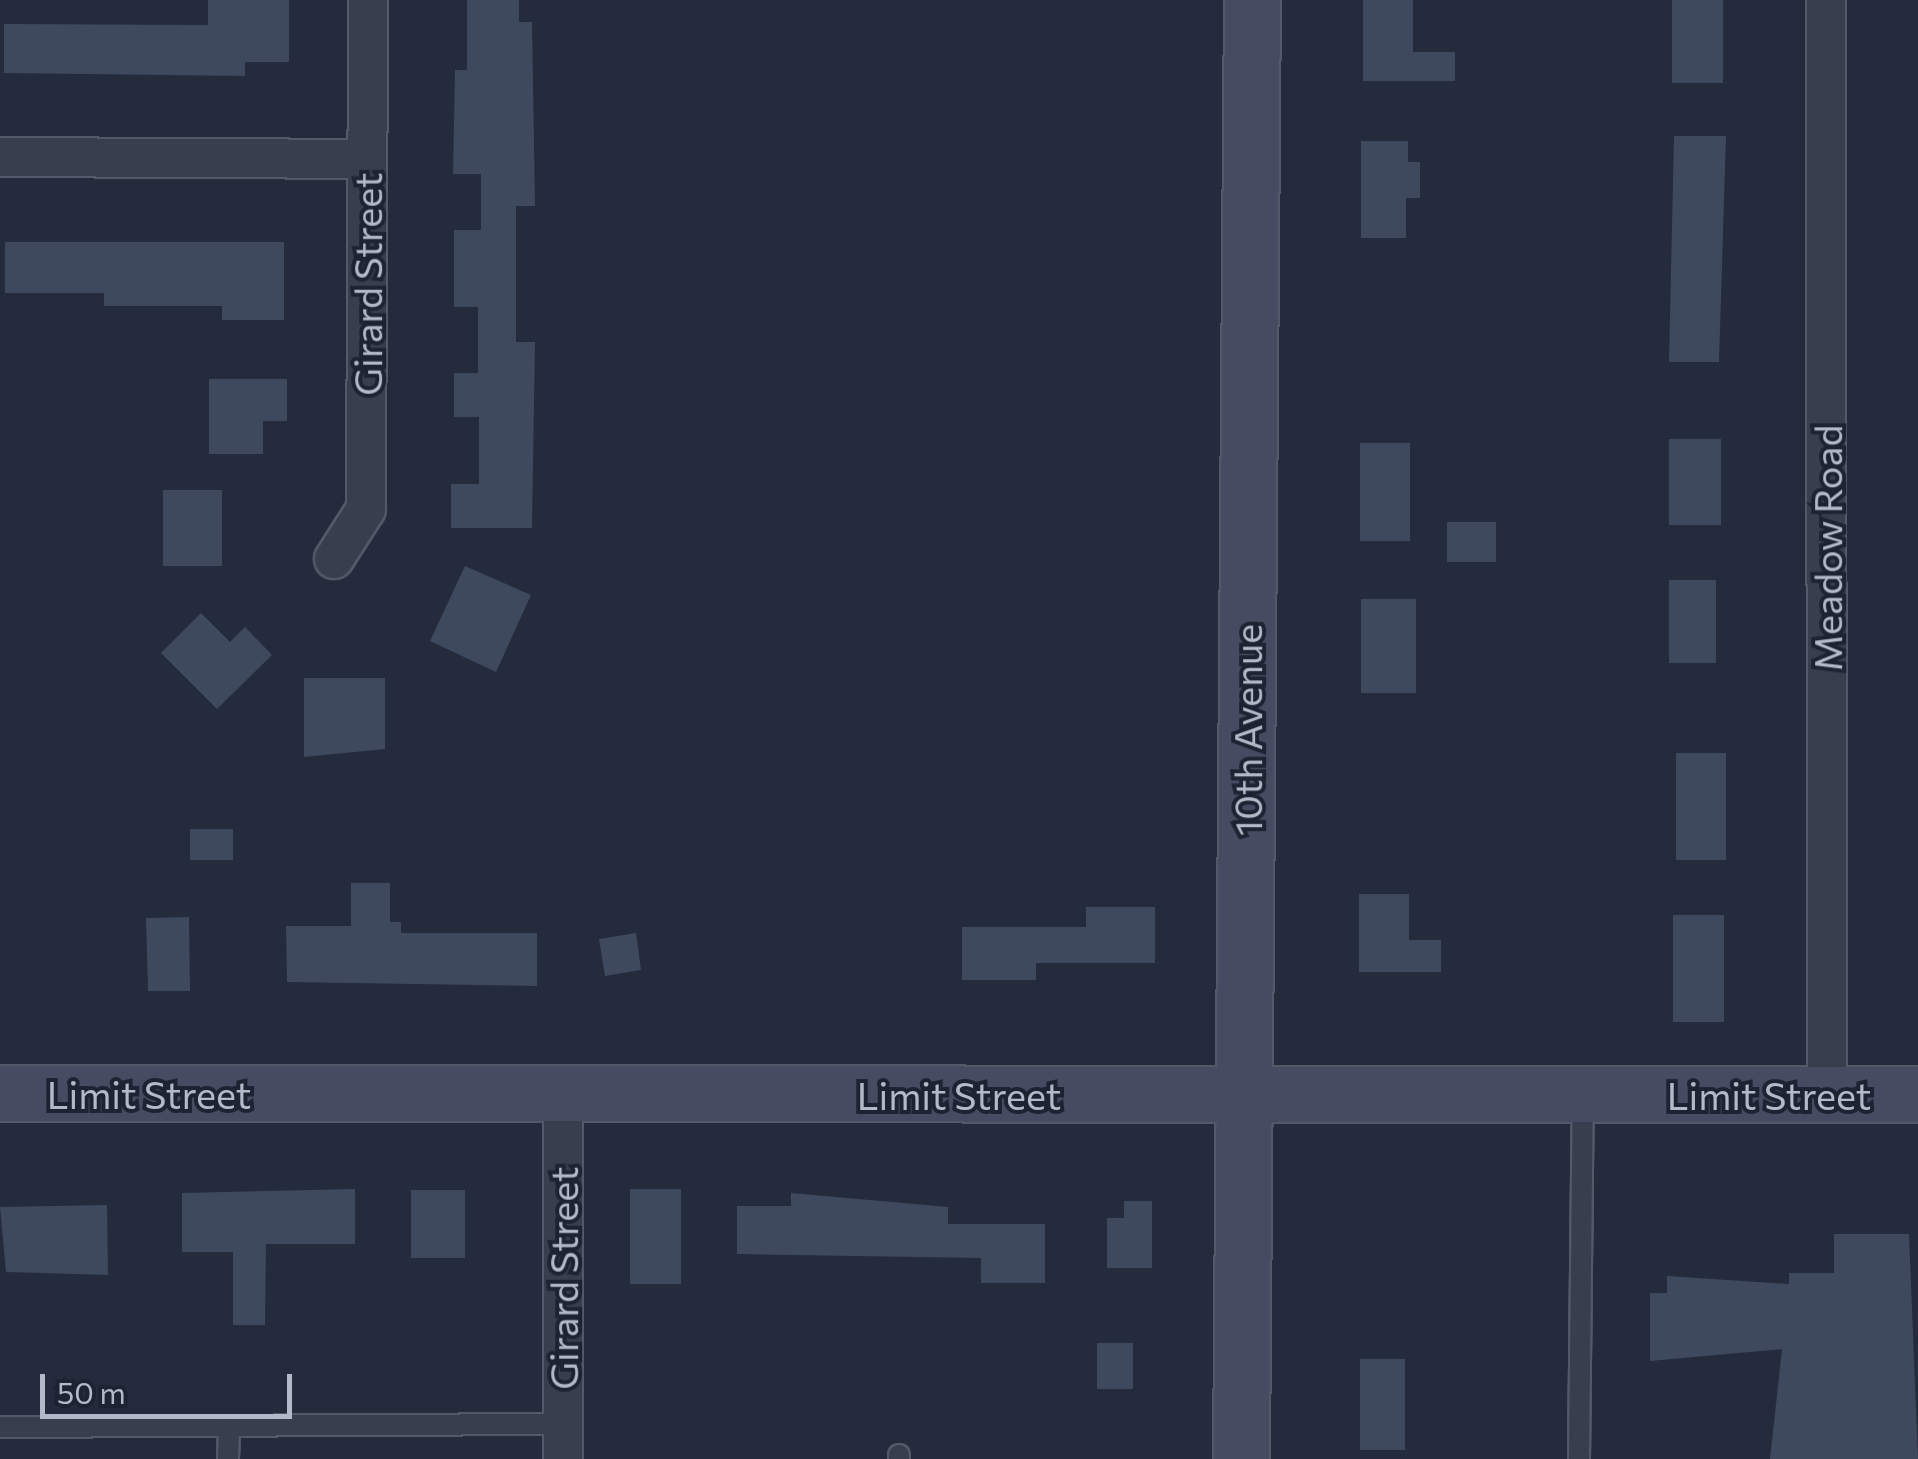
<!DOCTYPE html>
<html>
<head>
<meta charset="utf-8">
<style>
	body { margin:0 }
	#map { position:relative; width:1918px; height:1459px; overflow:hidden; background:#232b3d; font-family:Commissioner,sans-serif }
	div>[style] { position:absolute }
	.building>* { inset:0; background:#3f495d }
	.roads { filter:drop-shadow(2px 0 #525968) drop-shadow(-2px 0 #525968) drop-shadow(0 2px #525968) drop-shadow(0 -2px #525968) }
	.lane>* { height:20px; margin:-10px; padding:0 10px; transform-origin:10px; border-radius:10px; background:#373e4d }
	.street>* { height:38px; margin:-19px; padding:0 19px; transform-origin:19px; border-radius:19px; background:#373e4d }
	.secondary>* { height:55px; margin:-27.5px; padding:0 27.5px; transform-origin:27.5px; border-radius:27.5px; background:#454c61 }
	span { translate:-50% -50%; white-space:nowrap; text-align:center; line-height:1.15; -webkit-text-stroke:8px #1c2332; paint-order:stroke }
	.street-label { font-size:38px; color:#b3b9c9 }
	.scale { position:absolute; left:40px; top:1374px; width:252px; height:45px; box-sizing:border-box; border:5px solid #b3b9c9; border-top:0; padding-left:12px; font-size:30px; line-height:35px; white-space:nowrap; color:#b3b9c9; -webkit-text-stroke:8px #1c2332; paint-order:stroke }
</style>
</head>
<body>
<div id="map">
	<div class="building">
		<i style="clip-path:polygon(208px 0,289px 0,289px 62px,245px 62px,245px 76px,4px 73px,4px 24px,208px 25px)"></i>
		<i style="clip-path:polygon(467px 0,519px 0,519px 22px,532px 22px,535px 206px,516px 206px,516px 342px,535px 342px,532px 528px,451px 528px,451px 484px,479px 484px,479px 417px,454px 417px,454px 373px,478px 373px,478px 307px,454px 307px,454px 230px,481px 230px,481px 174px,453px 174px,455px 70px,467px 70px)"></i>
		<i style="clip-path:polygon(1363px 0,1413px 0,1413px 52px,1455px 52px,1455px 81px,1363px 81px)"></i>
		<i style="clip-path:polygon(1672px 0,1723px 0,1723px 83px,1672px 83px)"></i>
		<i style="clip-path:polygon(1674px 136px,1726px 136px,1719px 362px,1669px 362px)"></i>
		<i style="clip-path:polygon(1361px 141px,1408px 141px,1408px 162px,1420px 162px,1420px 198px,1406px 198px,1406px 238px,1361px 238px)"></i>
		<i style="clip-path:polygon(5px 242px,284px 242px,284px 320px,222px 320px,222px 306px,104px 306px,104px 293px,5px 293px)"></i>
		<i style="clip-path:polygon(209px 379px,287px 379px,287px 421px,263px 421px,263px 454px,209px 454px)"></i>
		<i style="clip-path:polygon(1669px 439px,1721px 439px,1721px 525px,1669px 525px)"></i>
		<i style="clip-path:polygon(1360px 443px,1410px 443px,1410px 541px,1360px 541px)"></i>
		<i style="clip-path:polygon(163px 490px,222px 490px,222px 566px,163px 566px)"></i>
		<i style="clip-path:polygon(1447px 522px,1496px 522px,1496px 562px,1447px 562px)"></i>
		<i style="clip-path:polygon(465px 566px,531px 595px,496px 672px,430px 641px)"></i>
		<i style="clip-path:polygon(1669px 580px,1716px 580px,1716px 663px,1669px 663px)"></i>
		<i style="clip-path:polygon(1361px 599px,1416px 599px,1416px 693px,1361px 693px)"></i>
		<i style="clip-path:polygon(201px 613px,230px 642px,245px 627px,272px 655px,217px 709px,161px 653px)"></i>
		<i style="clip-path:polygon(304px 678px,385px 678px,385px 749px,304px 757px)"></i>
		<i style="clip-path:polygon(1676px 753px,1726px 753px,1726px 860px,1676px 860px)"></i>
		<i style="clip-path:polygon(190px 829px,233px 829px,233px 860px,190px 860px)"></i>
		<i style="clip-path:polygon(351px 883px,390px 883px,390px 922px,401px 922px,401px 933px,537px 933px,537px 986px,287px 982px,286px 926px,351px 926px)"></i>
		<i style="clip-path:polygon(1359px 894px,1409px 894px,1409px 940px,1441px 940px,1441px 972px,1359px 972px)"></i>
		<i style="clip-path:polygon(1086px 907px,1155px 907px,1155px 963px,1036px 963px,1036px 980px,962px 980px,962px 927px,1086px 927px)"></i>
		<i style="clip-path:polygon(1673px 915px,1724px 915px,1724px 1022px,1673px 1022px)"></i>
		<i style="clip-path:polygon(189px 917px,190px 991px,148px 991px,146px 918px)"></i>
		<i style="clip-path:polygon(636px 933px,641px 970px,605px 976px,599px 939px)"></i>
		<i style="clip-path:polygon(355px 1189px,355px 1244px,266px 1244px,265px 1325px,233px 1325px,233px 1252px,182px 1252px,182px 1193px)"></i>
		<i style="clip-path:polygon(630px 1189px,681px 1189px,681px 1284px,630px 1284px)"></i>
		<i style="clip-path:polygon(411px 1190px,465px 1190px,465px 1258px,411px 1258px)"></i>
		<i style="clip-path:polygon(791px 1193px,948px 1207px,948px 1224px,1045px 1224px,1045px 1283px,981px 1283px,981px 1258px,737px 1254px,737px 1206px,791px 1206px)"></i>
		<i style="clip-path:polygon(1124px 1201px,1152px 1201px,1152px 1268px,1107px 1268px,1107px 1218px,1124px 1218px)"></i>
		<i style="clip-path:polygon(107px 1205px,108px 1275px,6px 1272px,0 1207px)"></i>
		<i style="clip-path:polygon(1834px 1234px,1909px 1234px,1918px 1459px,1770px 1459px,1782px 1349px,1650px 1361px,1650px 1293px,1667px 1293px,1667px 1276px,1789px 1284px,1789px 1273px,1834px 1273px)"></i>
		<i style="clip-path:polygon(1097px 1343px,1133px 1343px,1133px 1389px,1097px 1389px)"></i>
		<i style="clip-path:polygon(1360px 1359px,1405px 1359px,1405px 1450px,1360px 1450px)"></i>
	</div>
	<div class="roads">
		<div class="lane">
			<i style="left:0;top:1427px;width:563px;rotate:-0.31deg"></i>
			<i style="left:228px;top:1459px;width:30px;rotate:-88deg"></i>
			<i style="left:899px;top:1459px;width:4px;rotate:-90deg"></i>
			<i style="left:1579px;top:1459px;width:363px;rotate:-89.4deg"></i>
		</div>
		<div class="street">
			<i style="left:1826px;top:0;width:1095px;rotate:89.95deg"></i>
			<i style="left:0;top:157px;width:367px;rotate:0.3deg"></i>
			<i style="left:334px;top:559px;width:59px;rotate:-57.4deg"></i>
			<i style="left:366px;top:509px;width:509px;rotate:-89.77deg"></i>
			<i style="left:563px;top:1459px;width:362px;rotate:-90deg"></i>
		</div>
		<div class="secondary">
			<i style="left:0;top:1093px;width:1918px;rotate:0.03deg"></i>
			<i style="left:1241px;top:1459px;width:1459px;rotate:-89.57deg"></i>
		</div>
	</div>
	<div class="street-label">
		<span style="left:367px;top:284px;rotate:-90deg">Girard Street</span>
		<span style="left:1827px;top:548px;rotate:-90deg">Meadow Road</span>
		<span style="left:1247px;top:730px;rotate:-90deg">10th Avenue</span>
		<span style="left:149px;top:1094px">Limit Street</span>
		<span style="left:959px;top:1095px">Limit Street</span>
		<span style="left:1769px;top:1095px">Limit Street</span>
		<span style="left:563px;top:1278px;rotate:-90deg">Girard Street</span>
	</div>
	<div class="scale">50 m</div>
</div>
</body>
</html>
